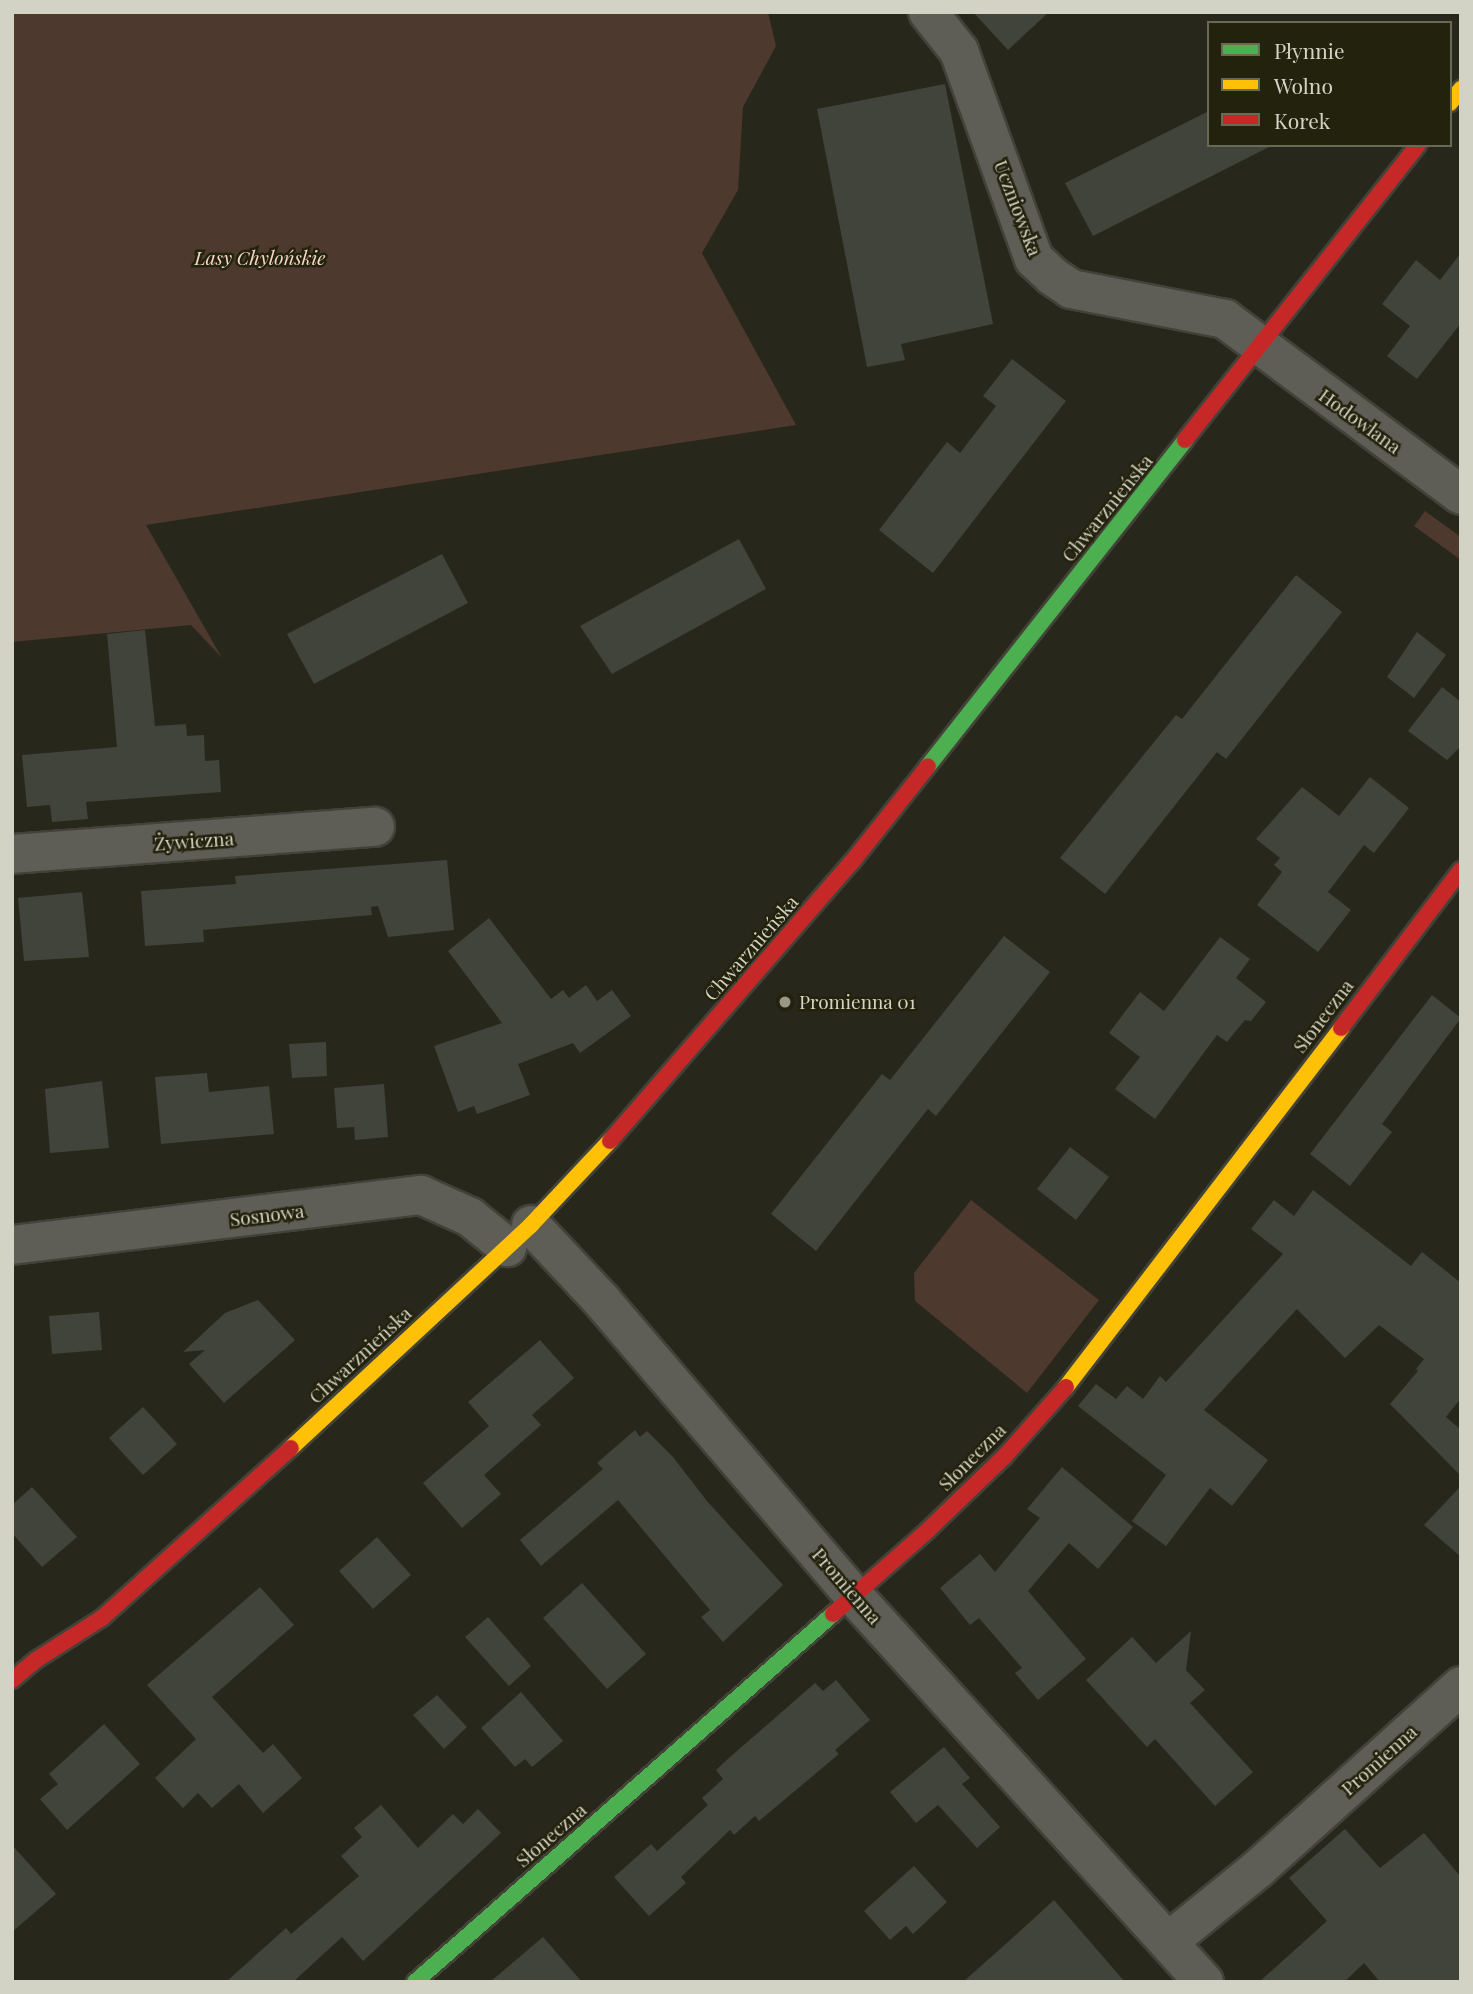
<!DOCTYPE html>
<html>
<head>
<meta charset="utf-8">
<style>
	body { margin:0 }
	#map { position:relative; width:1473px; height:1994px; overflow:hidden; background:#28271b; font-family:"Playfair Display",serif }
	div>[style] { position:absolute }
	.green>* { inset:0; background:#4d392e }
	.building>* { inset:0; background:#41443a }
	.roads { filter:drop-shadow(2px 0 #434239) drop-shadow(-2px 0 #434239) drop-shadow(0 2px #434239) drop-shadow(0 -2px #434239) }
	.street>* { height:38px; margin:-19px; padding:0 19px; transform-origin:19px; border-radius:19px; background:#5f5e56 }
	.fast>* { height:16px; margin:-8px; padding:0 8px; transform-origin:8px; border-radius:8px; background:#4caf50 }
	.slow>* { height:16px; margin:-8px; padding:0 8px; transform-origin:8px; border-radius:8px; background:#ffc107 }
	.jam>* { height:16px; margin:-8px; padding:0 8px; transform-origin:8px; border-radius:8px; background:#c62828 }
	.dots>* { width:19px; height:19px; translate:-50% -50%; box-sizing:border-box; border:4px solid #23220d; border-radius:50% }
	span { translate:-50% -50%; white-space:nowrap; text-align:center; line-height:1.15; -webkit-text-stroke:5px #23220d; paint-order:stroke }
	.street-label { font-size:19px; color:#d3d3c5 }
	.park-label { font-size:19px; color:#f9d6c6; font-style:italic }
	.poi-label { font-size:19px; color:#d3d3c5 }
	.left { translate:0 -50%; text-align:left }
	.frame { position:absolute; inset:0; border:14px solid #d3d3c5; pointer-events:none }
	.legend { position:absolute; left:1207px; top:21px; width:245px; height:126px; box-sizing:border-box; background:#23220d; border:2px solid #696957; margin:0; padding:9px 12px; list-style:none; font-size:21px; color:#d3d3c5 }
	.legend li { display:flex; align-items:center; gap:14px; height:35px }
	.legend b { width:35px; border:2px solid #696957 }
</style>
</head>
<body>
<div id="map">
	<div class="green">
		<i style="clip-path:polygon(12px 12px,768px 12px,776px 46px,743px 107px,738px 190px,702px 253px,796px 425px,146px 525px,222px 658px,191px 625px,12px 642px)"></i>
		<i style="clip-path:polygon(1425px 511px,1461px 537px,1461px 560px,1414px 526px)"></i>
		<i style="clip-path:polygon(971px 1200px,1099px 1300px,1027px 1393px,915px 1301px,914px 1273px)"></i>
	</div>
	<div class="building">
		<i style="clip-path:polygon(973px 12px,1049px 12px,1008px 50px)"></i>
		<i style="clip-path:polygon(945px 84px,993px 324px,901px 344px,905px 360px,867px 367px,817px 109px)"></i>
		<i style="clip-path:polygon(1209px 111px,1209px 145px,1273px 145px,1093px 236px,1065px 183px)"></i>
		<i style="clip-path:polygon(1461px 253px,1461px 323px,1417px 379px,1387px 356px,1410px 326px,1382px 304px,1416px 260px,1440px 280px)"></i>
		<i style="clip-path:polygon(1012px 359px,1066px 401px,933px 573px,879px 530px,947px 442px,960px 453px,996px 406px,983px 396px)"></i>
		<i style="clip-path:polygon(739px 539px,766px 589px,612px 674px,580px 626px)"></i>
		<i style="clip-path:polygon(442px 554px,468px 603px,314px 684px,287px 634px)"></i>
		<i style="clip-path:polygon(1296px 575px,1342px 612px,1226px 759px,1217px 752px,1105px 894px,1060px 858px,1176px 715px,1182px 719px)"></i>
		<i style="clip-path:polygon(145px 630px,155px 726px,186px 724px,187px 736px,204px 735px,205px 761px,219px 760px,221px 792px,86px 802px,88px 819px,52px 822px,50px 805px,27px 807px,22px 755px,117px 747px,107px 634px)"></i>
		<i style="clip-path:polygon(1417px 632px,1446px 655px,1414px 698px,1387px 677px)"></i>
		<i style="clip-path:polygon(1442px 687px,1461px 702px,1461px 746px,1447px 760px,1408px 731px)"></i>
		<i style="clip-path:polygon(1370px 777px,1409px 808px,1374px 853px,1364px 845px,1328px 892px,1351px 910px,1318px 952px,1257px 905px,1282px 872px,1274px 865px,1280px 858px,1256px 839px,1302px 787px,1339px 816px)"></i>
		<i style="clip-path:polygon(447px 860px,454px 930px,388px 937px,378px 906px,371px 907px,372px 915px,203px 930px,204px 942px,145px 946px,141px 891px,236px 884px,235px 876px)"></i>
		<i style="clip-path:polygon(82px 892px,89px 957px,24px 961px,18px 898px)"></i>
		<i style="clip-path:polygon(489px 918px,551px 999px,563px 990px,569px 998px,586px 985px,597px 1001px,612px 990px,631px 1016px,580px 1053px,573px 1043px,518px 1064px,530px 1095px,477px 1114px,474px 1106px,458px 1112px,434px 1046px,502px 1023px,448px 951px)"></i>
		<i style="clip-path:polygon(1004px 936px,1050px 972px,936px 1116px,928px 1109px,816px 1251px,771px 1214px,882px 1074px,890px 1080px)"></i>
		<i style="clip-path:polygon(1220px 937px,1250px 959px,1236px 978px,1266px 1002px,1251px 1021px,1245px 1020px,1227px 1042px,1217px 1035px,1155px 1119px,1115px 1089px,1140px 1057px,1109px 1033px,1140px 992px,1164px 1011px)"></i>
		<i style="clip-path:polygon(1432px 995px,1461px 1018px,1382px 1124px,1392px 1132px,1350px 1186px,1310px 1154px)"></i>
		<i style="clip-path:polygon(326px 1042px,327px 1076px,292px 1078px,289px 1044px)"></i>
		<i style="clip-path:polygon(207px 1073px,209px 1092px,269px 1086px,274px 1134px,161px 1144px,155px 1077px)"></i>
		<i style="clip-path:polygon(102px 1081px,109px 1148px,50px 1153px,45px 1089px)"></i>
		<i style="clip-path:polygon(384px 1084px,388px 1137px,355px 1140px,354px 1127px,337px 1128px,334px 1088px)"></i>
		<i style="clip-path:polygon(1070px 1147px,1109px 1177px,1076px 1220px,1037px 1189px)"></i>
		<i style="clip-path:polygon(1313px 1190px,1411px 1266px,1422px 1252px,1461px 1283px,1461px 1398px,1446px 1417px,1461px 1430px,1461px 1476px,1390px 1404px,1418px 1371px,1416px 1369px,1424px 1359px,1379px 1325px,1345px 1358px,1297px 1309px,1204px 1410px,1268px 1460px,1232px 1506px,1210px 1488px,1166px 1546px,1132px 1521px,1166px 1475px,1078px 1406px,1096px 1384px,1116px 1399px,1127px 1386px,1143px 1399px,1160px 1376px,1166px 1382px,1283px 1254px,1251px 1229px,1274px 1200px,1294px 1216px)"></i>
		<i style="clip-path:polygon(258px 1300px,295px 1340px,224px 1403px,189px 1364px,205px 1350px,183px 1352px,225px 1313px)"></i>
		<i style="clip-path:polygon(99px 1312px,102px 1350px,52px 1354px,49px 1316px)"></i>
		<i style="clip-path:polygon(540px 1340px,574px 1378px,532px 1415px,541px 1425px,484px 1475px,501px 1494px,462px 1528px,423px 1483px,489px 1426px,468px 1402px)"></i>
		<i style="clip-path:polygon(143px 1407px,177px 1444px,143px 1475px,109px 1438px)"></i>
		<i style="clip-path:polygon(635px 1430px,640px 1437px,647px 1431px,673px 1457px,707px 1501px,783px 1585px,723px 1642px,701px 1617px,710px 1610px,618px 1500px,541px 1566px,520px 1540px,603px 1469px,597px 1463px)"></i>
		<i style="clip-path:polygon(1062px 1467px,1133px 1527px,1098px 1569px,1069px 1543px,1028px 1591px,1086px 1659px,1038px 1700px,1015px 1673px,1022px 1668px,979px 1618px,970px 1625px,940px 1588px,980px 1554px,995px 1572px,1040px 1518px,1027px 1509px)"></i>
		<i style="clip-path:polygon(1461px 1486px,1461px 1557px,1424px 1525px)"></i>
		<i style="clip-path:polygon(32px 1487px,77px 1537px,42px 1567px,12px 1533px,12px 1505px)"></i>
		<i style="clip-path:polygon(377px 1537px,411px 1575px,373px 1609px,339px 1571px)"></i>
		<i style="clip-path:polygon(582px 1583px,646px 1654px,607px 1689px,543px 1618px)"></i>
		<i style="clip-path:polygon(260px 1587px,294px 1625px,212px 1697px,263px 1753px,273px 1744px,302px 1778px,263px 1813px,239px 1784px,212px 1808px,198px 1793px,183px 1808px,155px 1778px,196px 1739px,147px 1685px)"></i>
		<i style="clip-path:polygon(488px 1617px,531px 1666px,509px 1686px,465px 1637px)"></i>
		<i style="clip-path:polygon(1191px 1631px,1186px 1670px,1205px 1690px,1190px 1703px,1253px 1772px,1215px 1806px,1155px 1739px,1147px 1747px,1086px 1680px,1132px 1637px,1156px 1663px)"></i>
		<i style="clip-path:polygon(836px 1680px,870px 1720px,835px 1750px,839px 1754px,759px 1821px,755px 1816px,734px 1835px,730px 1830px,681px 1877px,686px 1883px,649px 1916px,614px 1877px,651px 1844px,657px 1851px,708px 1805px,702px 1798px,723px 1779px,716px 1770px,730px 1757px,815px 1683px,823px 1691px)"></i>
		<i style="clip-path:polygon(521px 1692px,563px 1741px,532px 1767px,525px 1759px,515px 1767px,481px 1728px)"></i>
		<i style="clip-path:polygon(437px 1695px,467px 1727px,444px 1749px,413px 1715px)"></i>
		<i style="clip-path:polygon(104px 1724px,140px 1764px,67px 1830px,40px 1799px,58px 1784px,49px 1774px)"></i>
		<i style="clip-path:polygon(944px 1747px,970px 1778px,962px 1784px,1000px 1827px,977px 1848px,938px 1805px,916px 1823px,890px 1792px)"></i>
		<i style="clip-path:polygon(381px 1805px,418px 1848px,453px 1814px,463px 1824px,478px 1809px,501px 1833px,363px 1961px,342px 1937px,293px 1982px,226px 1982px,286px 1928px,291px 1934px,359px 1876px,341px 1856px,362px 1837px,354px 1828px)"></i>
		<i style="clip-path:polygon(1345px 1829px,1380px 1868px,1424px 1833px,1461px 1877px,1461px 1982px,1380px 1982px,1364px 1963px,1344px 1982px,1259px 1982px,1327px 1921px,1289px 1878px)"></i>
		<i style="clip-path:polygon(12px 1845px,56px 1894px,12px 1932px)"></i>
		<i style="clip-path:polygon(914px 1866px,947px 1902px,913px 1934px,906px 1926px,890px 1940px,864px 1911px)"></i>
		<i style="clip-path:polygon(1054px 1900px,1125px 1982px,963px 1982px,1019px 1932px)"></i>
		<i style="clip-path:polygon(543px 1937px,582px 1982px,490px 1982px)"></i>
	</div>
	<div class="roads">
		<div class="street">
			<i style="left:928px;top:12px;width:50px;rotate:51.5deg"></i>
			<i style="left:959px;top:51px;width:221px;rotate:70.2deg"></i>
			<i style="left:1034px;top:259px;width:25px;rotate:43deg"></i>
			<i style="left:1052px;top:276px;width:23px;rotate:34deg"></i>
			<i style="left:1071px;top:289px;width:157px;rotate:11deg"></i>
			<i style="left:1225px;top:319px;width:294px;rotate:36.7deg"></i>
			<i style="left:12px;top:854px;width:364px;rotate:-4.3deg"></i>
			<i style="left:531px;top:1225px;width:104px;rotate:46.9deg"></i>
			<i style="left:602px;top:1301px;width:388px;rotate:49.5deg"></i>
			<i style="left:854px;top:1596px;width:521px;rotate:47.8deg"></i>
			<i style="left:12px;top:1245px;width:412px;rotate:-7deg"></i>
			<i style="left:421px;top:1195px;width:54px;rotate:24.2deg"></i>
			<i style="left:470px;top:1217px;width:48px;rotate:39deg"></i>
			<i style="left:1168px;top:1942px;width:117px;rotate:-39.1deg"></i>
			<i style="left:1259px;top:1868px;width:272px;rotate:-42deg"></i>
		</div>
		<div class="fast">
			<i style="left:928px;top:766px;width:415px;rotate:-51.7deg"></i>
			<i style="left:415px;top:1982px;width:557px;rotate:-41.36deg"></i>
		</div>
		<div class="slow">
			<i style="left:1450px;top:103px;width:18px;rotate:-52deg"></i>
			<i style="left:1066px;top:1387px;width:452px;rotate:-52.5deg"></i>
			<i style="left:291px;top:1448px;width:328px;rotate:-42.9deg"></i>
			<i style="left:531px;top:1225px;width:115px;rotate:-46.8deg"></i>
		</div>
		<div class="jam">
			<i style="left:1185px;top:440px;width:376px;rotate:-51.7deg"></i>
			<i style="left:1341px;top:1028px;width:198px;rotate:-52.8deg"></i>
			<i style="left:610px;top:1141px;width:369px;rotate:-49.1deg"></i>
			<i style="left:852px;top:862px;width:122px;rotate:-51.6deg"></i>
			<i style="left:833px;top:1614px;width:125px;rotate:-41.4deg"></i>
			<i style="left:927px;top:1531px;width:108px;rotate:-43.9deg"></i>
			<i style="left:1005px;top:1456px;width:92px;rotate:-48.5deg"></i>
			<i style="left:12px;top:1680px;width:31px;rotate:-40deg"></i>
			<i style="left:36px;top:1660px;width:78px;rotate:-32.5deg"></i>
			<i style="left:102px;top:1618px;width:254px;rotate:-42deg"></i>
		</div>
	</div>
	<div class="dots">
		<i style="left:785px;top:1002px;background:#97978a"></i>
	</div>
	<div class="street-label">
		<span style="left:1018px;top:208px;rotate:69deg">Uczniowska</span>
		<span style="left:1360px;top:421px;rotate:36deg">Hodowlana</span>
		<span style="left:1107px;top:508px;rotate:-51deg">Chwarznieńska</span>
		<span style="left:194px;top:841px;rotate:-4deg">Żywiczna</span>
		<span style="left:751px;top:948px;rotate:-49deg">Chwarznieńska</span>
		<span style="left:1323px;top:1016px;rotate:-53deg">Słoneczna</span>
		<span style="left:267px;top:1215px;rotate:-7deg">Sosnowa</span>
		<span style="left:360px;top:1355px;rotate:-43deg">Chwarznieńska</span>
		<span style="left:972px;top:1457px;rotate:-45deg">Słoneczna</span>
		<span style="left:847px;top:1586px;rotate:49deg">Promienna</span>
		<span style="left:1379px;top:1760px;rotate:-42deg">Promienna</span>
		<span style="left:551px;top:1835px;rotate:-41deg">Słoneczna</span>
	</div>
	<div class="park-label">
		<span style="left:260px;top:258px">Lasy Chylońskie</span>
	</div>
	<div class="poi-label">
		<span class="left" style="left:799px;top:1002px">Promienna 01</span>
	</div>
	<div class="frame"></div>
	<ul class="legend">
	<li><b style="height:9px;background:#4caf50"></b>Płynnie</li>
	<li><b style="height:9px;background:#ffc107"></b>Wolno</li>
	<li><b style="height:9px;background:#c62828"></b>Korek</li>
	</ul>
</div>
</body>
</html>
